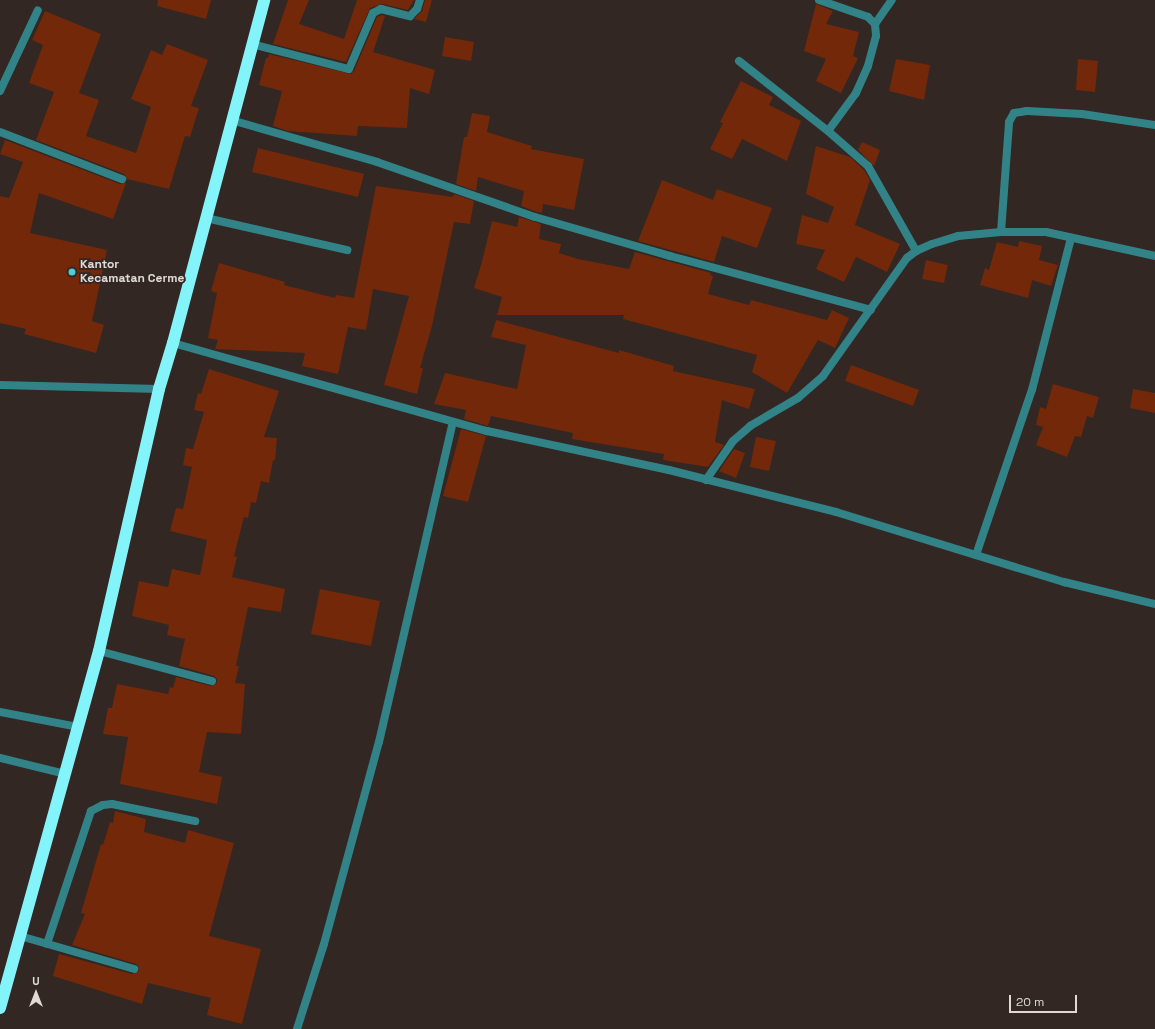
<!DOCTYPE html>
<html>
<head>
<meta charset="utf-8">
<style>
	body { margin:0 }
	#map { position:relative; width:1155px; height:1029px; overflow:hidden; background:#322723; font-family:"Space Grotesk",sans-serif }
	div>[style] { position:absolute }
	.building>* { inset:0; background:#722809 }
	.lane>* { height:8px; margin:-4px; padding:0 4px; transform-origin:4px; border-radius:4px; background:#328388 }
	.street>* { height:8px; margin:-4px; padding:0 4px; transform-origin:4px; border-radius:4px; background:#328388 }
	.highway>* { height:12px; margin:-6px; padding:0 6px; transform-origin:6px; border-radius:6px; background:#84f4fb }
	.dots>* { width:11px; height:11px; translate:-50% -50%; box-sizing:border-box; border:2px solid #322723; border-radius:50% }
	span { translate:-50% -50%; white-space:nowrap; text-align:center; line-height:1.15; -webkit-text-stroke:3.5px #322723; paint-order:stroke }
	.poi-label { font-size:12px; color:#e0d9d6; font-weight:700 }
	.left { translate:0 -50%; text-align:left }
	.north { position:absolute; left:16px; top:973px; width:40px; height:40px; -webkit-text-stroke:3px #322723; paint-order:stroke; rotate:0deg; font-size:11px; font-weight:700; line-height:16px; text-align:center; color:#e0d9d6 }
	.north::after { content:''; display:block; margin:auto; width:14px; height:18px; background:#e0d9d6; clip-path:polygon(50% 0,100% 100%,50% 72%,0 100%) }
	.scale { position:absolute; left:1009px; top:995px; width:68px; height:18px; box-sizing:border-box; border:2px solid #e0d9d6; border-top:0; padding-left:5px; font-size:12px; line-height:14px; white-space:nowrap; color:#e0d9d6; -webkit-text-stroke:3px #322723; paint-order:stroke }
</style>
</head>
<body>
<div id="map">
	<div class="building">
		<i style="clip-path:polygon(158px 0,211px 0,206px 19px,157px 6px)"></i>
		<i style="clip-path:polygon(288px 0,309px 0,299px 24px,344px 39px,357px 0,414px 0,408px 10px,382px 4px,370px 8px,346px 62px,273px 44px)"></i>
		<i style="clip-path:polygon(425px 0,432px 0,426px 22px,414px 19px,422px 11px)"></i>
		<i style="clip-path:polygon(816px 4px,833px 11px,826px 24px,859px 32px,853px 56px,858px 58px,841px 93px,816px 81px,826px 59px,804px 51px)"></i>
		<i style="clip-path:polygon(45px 11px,101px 34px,79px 93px,99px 100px,86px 136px,136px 153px,151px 107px,131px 99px,151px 50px,162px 55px,167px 44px,208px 60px,191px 106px,199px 108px,190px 137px,185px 136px,169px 189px,127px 179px,124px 174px,36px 140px,54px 92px,29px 83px,43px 45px,32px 40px)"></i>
		<i style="clip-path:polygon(382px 15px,385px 16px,373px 52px,435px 70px,429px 94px,410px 88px,407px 128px,358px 126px,357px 136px,288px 131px,273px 126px,282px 91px,259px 85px,266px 58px,268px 58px,269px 54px,351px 74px,354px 71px,377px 17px)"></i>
		<i style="clip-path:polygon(445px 37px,474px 42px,471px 61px,442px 56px)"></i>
		<i style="clip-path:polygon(896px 59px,930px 65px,924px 100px,889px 91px)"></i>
		<i style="clip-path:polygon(1078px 59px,1098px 61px,1095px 92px,1076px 90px)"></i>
		<i style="clip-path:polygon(741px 81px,773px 97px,769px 105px,801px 121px,787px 161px,742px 139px,732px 159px,710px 149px,723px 123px,720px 122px)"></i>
		<i style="clip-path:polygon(472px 113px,490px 116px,487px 132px,532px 146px,531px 149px,584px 159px,574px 210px,543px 204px,542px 213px,537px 212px,521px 206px,524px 191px,478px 177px,476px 191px,456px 184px,464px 137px,467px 137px)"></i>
		<i style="clip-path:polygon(5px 140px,120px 184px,126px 183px,113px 219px,39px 193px,30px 233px,107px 250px,92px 321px,104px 325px,96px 353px,24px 334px,26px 329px,0 323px,0 196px,9px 198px,23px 162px,0 154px)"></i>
		<i style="clip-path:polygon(862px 142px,880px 150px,874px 166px,858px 150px)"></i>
		<i style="clip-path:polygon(816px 146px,850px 157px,864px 170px,870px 180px,855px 225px,900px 244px,887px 272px,856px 257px,844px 282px,816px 269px,825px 250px,796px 244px,802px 215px,828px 223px,834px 207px,806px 194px)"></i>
		<i style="clip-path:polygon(258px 148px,364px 174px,358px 197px,252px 172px)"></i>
		<i style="clip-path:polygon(662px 180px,713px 200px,717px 189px,772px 208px,757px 248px,722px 236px,714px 262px,638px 241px)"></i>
		<i style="clip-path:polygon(376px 186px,453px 197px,454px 194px,474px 201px,470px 224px,454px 222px,432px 326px,420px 368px,423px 368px,417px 394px,384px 385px,409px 296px,373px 289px,366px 330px,348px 327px,338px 374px,302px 366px,305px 353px,215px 349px,218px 340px,208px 338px,217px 293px,211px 291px,219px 263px,285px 282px,284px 285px,335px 298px,336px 295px,354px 298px)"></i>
		<i style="clip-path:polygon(519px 217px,541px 224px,539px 239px,561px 244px,559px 253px,578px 259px,629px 269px,635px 252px,711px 273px,710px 275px,713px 276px,708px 294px,749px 305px,751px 300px,827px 320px,832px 310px,849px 318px,835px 348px,818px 340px,787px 393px,752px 372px,757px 355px,623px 319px,624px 315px,497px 315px,502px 297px,474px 288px,481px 265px,492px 221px,517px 227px)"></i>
		<i style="clip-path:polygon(1019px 241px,1042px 246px,1039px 260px,1058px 265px,1051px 286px,1032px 280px,1028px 298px,980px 285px,985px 268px,989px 270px,997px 242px,1018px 247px)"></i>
		<i style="clip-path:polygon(926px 260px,948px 265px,944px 283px,922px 279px)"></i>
		<i style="clip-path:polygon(496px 320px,619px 353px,619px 350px,674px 366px,673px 371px,755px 389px,749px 409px,722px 400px,715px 442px,724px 445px,708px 467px,663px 460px,664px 454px,572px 439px,573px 433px,491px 416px,488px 426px,464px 419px,466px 410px,434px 404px,445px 373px,517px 389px,526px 345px,491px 337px)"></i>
		<i style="clip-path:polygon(851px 365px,919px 390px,913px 406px,845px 381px)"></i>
		<i style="clip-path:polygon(209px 369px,279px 391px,264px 437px,277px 438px,275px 460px,273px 460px,269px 483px,261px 481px,256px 503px,251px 502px,248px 518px,244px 517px,234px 556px,237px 557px,232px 577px,285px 589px,281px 612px,248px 607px,236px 666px,239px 666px,235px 683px,245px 684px,241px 734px,207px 732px,199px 772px,222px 777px,217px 804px,120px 784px,128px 737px,103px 734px,108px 708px,112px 708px,117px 684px,168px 694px,170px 687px,173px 688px,176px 677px,211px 686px,217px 683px,217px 679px,214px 676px,179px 666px,185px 639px,167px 635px,169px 625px,132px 616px,139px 581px,168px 587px,172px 569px,200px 575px,207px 540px,170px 531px,176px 508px,183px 509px,192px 467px,183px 465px,186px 448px,193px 449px,204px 412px,194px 410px,198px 393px,201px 394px)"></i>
		<i style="clip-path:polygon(1053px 384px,1099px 397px,1093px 418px,1087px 416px,1081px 437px,1075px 436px,1067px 457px,1036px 445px,1043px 427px,1036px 425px,1040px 407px,1046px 409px)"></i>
		<i style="clip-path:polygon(1133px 389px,1155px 393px,1155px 413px,1130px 408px)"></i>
		<i style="clip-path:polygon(461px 429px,486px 436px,468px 502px,443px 496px)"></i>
		<i style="clip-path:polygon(756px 437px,776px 441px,769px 471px,750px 467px)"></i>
		<i style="clip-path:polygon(734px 449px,745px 453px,736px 478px,719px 471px)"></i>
		<i style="clip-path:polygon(320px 589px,380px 601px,371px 646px,311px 634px)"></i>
		<i style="clip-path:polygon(115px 811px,146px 819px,144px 832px,185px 843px,188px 830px,234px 843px,209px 936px,261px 949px,242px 1024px,207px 1015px,211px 998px,148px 983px,142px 1004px,53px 976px,59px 954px,132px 974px,139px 971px,139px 967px,136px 964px,72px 945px,85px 914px,81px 913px,101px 844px,103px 845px,110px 822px,113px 823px)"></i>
	</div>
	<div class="lane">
		<i style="left:0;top:91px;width:89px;rotate:-64.9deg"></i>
		<i style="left:0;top:132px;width:131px;rotate:21.1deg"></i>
		<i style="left:206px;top:218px;width:145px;rotate:12.8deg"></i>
		<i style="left:0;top:758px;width:67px;rotate:13.8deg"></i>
		<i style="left:20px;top:936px;width:119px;rotate:16.1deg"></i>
		<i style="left:47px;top:944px;width:140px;rotate:-71.7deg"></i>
		<i style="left:91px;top:811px;width:13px;rotate:-27deg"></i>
		<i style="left:103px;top:805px;width:9px;rotate:-6deg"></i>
		<i style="left:112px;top:804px;width:85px;rotate:11.6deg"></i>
	</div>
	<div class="street">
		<i style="left:819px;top:0;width:52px;rotate:19.1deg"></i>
		<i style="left:868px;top:17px;width:10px;rotate:45deg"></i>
		<i style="left:875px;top:24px;width:12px;rotate:85deg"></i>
		<i style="left:876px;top:36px;width:31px;rotate:105deg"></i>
		<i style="left:868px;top:66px;width:30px;rotate:114deg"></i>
		<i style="left:856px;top:93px;width:47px;rotate:126.4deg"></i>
		<i style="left:875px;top:24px;width:29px;rotate:-55deg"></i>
		<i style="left:252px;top:44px;width:100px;rotate:14.5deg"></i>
		<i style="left:349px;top:69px;width:61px;rotate:-66.8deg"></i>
		<i style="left:373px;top:13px;width:9px;rotate:-27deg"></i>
		<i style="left:381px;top:9px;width:30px;rotate:14deg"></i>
		<i style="left:410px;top:16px;width:10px;rotate:-45deg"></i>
		<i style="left:417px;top:9px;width:9px;rotate:-72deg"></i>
		<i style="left:739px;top:61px;width:113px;rotate:38.2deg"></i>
		<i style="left:828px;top:131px;width:53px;rotate:41.2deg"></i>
		<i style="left:868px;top:166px;width:98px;rotate:60.5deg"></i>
		<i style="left:231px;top:120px;width:152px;rotate:16deg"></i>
		<i style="left:377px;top:162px;width:167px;rotate:19.2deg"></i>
		<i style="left:535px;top:217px;width:141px;rotate:16.1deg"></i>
		<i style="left:670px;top:256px;width:208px;rotate:15deg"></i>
		<i style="left:1001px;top:232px;width:110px;rotate:-85.8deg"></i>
		<i style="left:1009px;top:122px;width:10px;rotate:-61deg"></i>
		<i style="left:1014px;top:113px;width:13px;rotate:-9deg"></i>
		<i style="left:1027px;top:111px;width:55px;rotate:3.1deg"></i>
		<i style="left:1082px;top:114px;width:74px;rotate:8.6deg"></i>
		<i style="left:173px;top:343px;width:326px;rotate:15.7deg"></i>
		<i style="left:487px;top:431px;width:186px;rotate:12.1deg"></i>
		<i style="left:669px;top:470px;width:172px;rotate:14.1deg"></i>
		<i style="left:836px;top:512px;width:239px;rotate:17.1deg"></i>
		<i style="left:1064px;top:582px;width:94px;rotate:13.6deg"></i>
		<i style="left:0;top:385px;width:159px;rotate:1.4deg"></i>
		<i style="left:706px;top:480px;width:47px;rotate:-55.3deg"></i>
		<i style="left:733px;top:441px;width:23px;rotate:-41deg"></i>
		<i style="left:750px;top:426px;width:56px;rotate:-30.3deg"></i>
		<i style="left:798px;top:398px;width:33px;rotate:-41deg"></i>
		<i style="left:823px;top:376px;width:145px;rotate:-54.6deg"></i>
		<i style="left:907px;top:258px;width:11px;rotate:-38deg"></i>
		<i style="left:916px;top:251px;width:17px;rotate:-24deg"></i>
		<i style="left:932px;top:244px;width:27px;rotate:-17deg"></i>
		<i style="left:958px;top:236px;width:43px;rotate:-5.3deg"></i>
		<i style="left:1001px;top:232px;width:45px"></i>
		<i style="left:1046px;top:232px;width:112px;rotate:12.4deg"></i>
		<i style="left:976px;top:555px;width:174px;rotate:-71.3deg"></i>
		<i style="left:1032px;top:390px;width:157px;rotate:-75.6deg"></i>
		<i style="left:99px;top:651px;width:117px;rotate:14.9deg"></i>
		<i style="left:0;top:712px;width:79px;rotate:10.9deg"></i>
		<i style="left:297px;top:1029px;width:89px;rotate:-72.4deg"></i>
		<i style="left:324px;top:944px;width:209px;rotate:-74.8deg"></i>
		<i style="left:379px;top:742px;width:328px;rotate:-77deg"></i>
	</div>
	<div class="highway">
		<i style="left:0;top:1008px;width:370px;rotate:-74.5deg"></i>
		<i style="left:99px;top:651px;width:269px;rotate:-77.1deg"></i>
		<i style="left:159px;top:389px;width:48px;rotate:-73.1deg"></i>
		<i style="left:173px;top:343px;width:355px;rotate:-75.1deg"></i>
	</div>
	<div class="dots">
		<i style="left:72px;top:272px;background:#51ccd3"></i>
	</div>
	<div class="poi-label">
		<span class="left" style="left:80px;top:272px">Kantor<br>Kecamatan Cerme</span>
	</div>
	<div class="north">U</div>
	<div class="scale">20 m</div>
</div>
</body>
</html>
